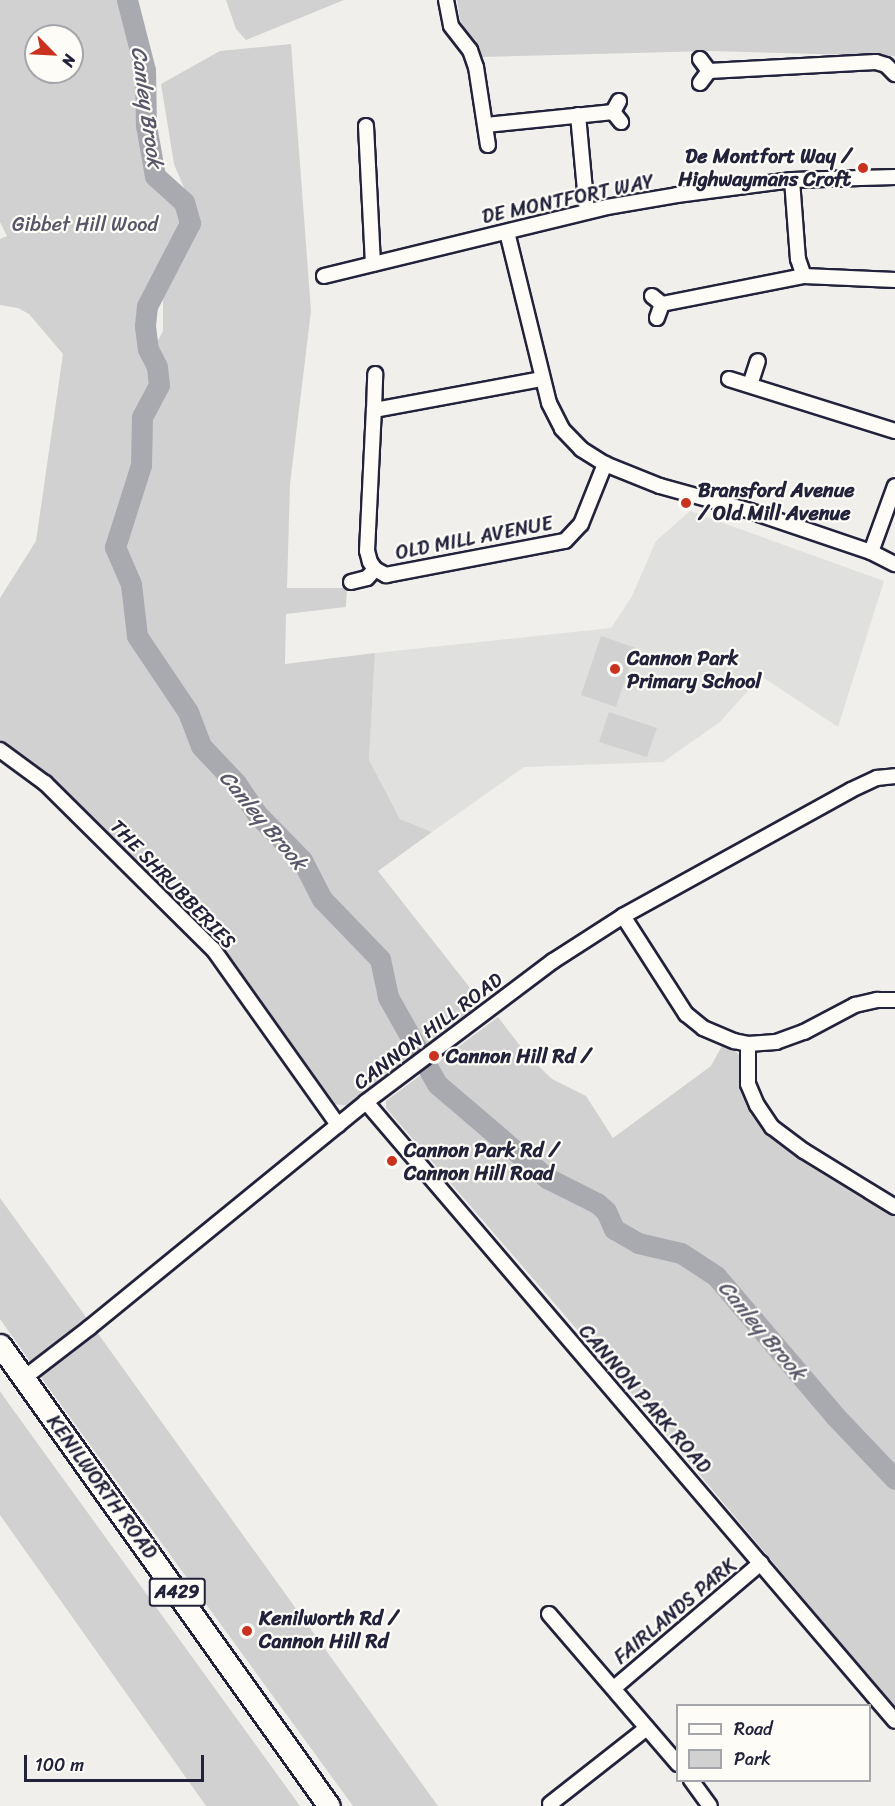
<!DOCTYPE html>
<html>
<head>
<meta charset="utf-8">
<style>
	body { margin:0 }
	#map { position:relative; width:895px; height:1806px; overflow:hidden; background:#f0efec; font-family:Sriracha,sans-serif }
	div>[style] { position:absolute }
	.built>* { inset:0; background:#e0e0df }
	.green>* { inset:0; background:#d2d1d1 }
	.river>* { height:21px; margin:-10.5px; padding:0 10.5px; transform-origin:10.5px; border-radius:10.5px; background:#a9a9b0 }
	.roads { filter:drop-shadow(2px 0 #22223b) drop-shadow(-2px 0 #22223b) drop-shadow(0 2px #22223b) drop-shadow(0 -2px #22223b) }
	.street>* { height:14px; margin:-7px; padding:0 7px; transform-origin:7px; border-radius:7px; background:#fdfcf7 }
	.primary>* { height:21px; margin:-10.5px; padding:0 10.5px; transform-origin:10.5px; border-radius:10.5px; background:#fdfcf7 }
	.dots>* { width:16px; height:16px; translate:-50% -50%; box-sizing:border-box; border:3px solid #fdfcf7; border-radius:50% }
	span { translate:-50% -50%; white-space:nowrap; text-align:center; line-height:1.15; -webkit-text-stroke:4.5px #fdfcf7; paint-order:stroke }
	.shield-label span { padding:2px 4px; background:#fdfcf7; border:2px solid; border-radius:4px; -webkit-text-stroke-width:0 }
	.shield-label { font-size:18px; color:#22223b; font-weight:700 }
	.poi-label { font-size:20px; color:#22223b; font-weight:700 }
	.right { translate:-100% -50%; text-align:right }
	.left { translate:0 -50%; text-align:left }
	.street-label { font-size:20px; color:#22223b }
	.park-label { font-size:20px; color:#575768 }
	.water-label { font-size:21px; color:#58586a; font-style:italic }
	.legend { position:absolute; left:676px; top:1704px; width:195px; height:78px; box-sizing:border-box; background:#fdfcf7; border:2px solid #a5a5ac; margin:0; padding:8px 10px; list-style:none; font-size:18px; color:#22223b }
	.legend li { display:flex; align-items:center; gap:12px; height:30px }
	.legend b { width:30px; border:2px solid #a5a5ac }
	.north { position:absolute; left:24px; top:24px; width:60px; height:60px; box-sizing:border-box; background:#fdfcf7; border:2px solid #a5a5ac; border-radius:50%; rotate:114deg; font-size:16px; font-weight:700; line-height:24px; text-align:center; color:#22223b }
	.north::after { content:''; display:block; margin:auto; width:21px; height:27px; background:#c8321e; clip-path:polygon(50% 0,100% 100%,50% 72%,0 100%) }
	.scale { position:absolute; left:24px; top:1755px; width:180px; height:27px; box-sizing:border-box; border:3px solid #22223b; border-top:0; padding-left:8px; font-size:18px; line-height:21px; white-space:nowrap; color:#22223b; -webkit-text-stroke:4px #fdfcf7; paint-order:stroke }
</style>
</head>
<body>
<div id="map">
	<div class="built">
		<i style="clip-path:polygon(690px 511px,884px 581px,838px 727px,761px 676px,720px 722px,663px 762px,524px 767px,432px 832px,400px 819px,369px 760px,375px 653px,611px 628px,631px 598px,656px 541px)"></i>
	</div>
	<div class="green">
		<i style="clip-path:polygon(evenodd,0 0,122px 0,140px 74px,140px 123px,150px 180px,180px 204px,187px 223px,150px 288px,144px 306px,142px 342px,149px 357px,163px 331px,163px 290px,198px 221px,174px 164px,161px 84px,220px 51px,291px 44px,311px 311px,290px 484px,287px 588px,347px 588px,346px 607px,286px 614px,285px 664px,375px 653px,369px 760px,400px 819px,432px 832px,378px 871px,482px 1003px,352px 1106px,332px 1104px,216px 943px,39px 767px,0 741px,0 598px,36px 541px,63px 354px,29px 314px,18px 308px,0 305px,0 239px,7px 236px,0 222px,0 0,36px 36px,72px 36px,72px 72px,36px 72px,36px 36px)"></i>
		<i style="clip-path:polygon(226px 0,344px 0,246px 40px,236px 29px)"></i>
		<i style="clip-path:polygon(457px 0,895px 0,895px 56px,711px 51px,482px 57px,460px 20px)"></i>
		<i style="clip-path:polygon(601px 636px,636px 648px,616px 707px,581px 695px)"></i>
		<i style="clip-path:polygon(609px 712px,657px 728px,647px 757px,599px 742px)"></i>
		<i style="clip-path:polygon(498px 1017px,527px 1055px,552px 1079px,586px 1096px,613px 1138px,711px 1066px,723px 1044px,731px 1046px,739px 1055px,744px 1088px,769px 1132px,798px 1156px,895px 1214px,895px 1708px,623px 1383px,386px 1108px,386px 1101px)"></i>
		<i style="clip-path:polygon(0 1198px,99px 1335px,438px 1806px,353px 1806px,48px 1387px,0 1319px)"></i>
		<i style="clip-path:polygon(0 1391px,9px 1404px,300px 1806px,206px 1806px,0 1515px)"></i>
	</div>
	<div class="river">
		<i style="left:127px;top:0;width:72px;rotate:75.6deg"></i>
		<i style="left:145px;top:70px;width:55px;rotate:89deg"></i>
		<i style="left:146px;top:125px;width:52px;rotate:80deg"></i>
		<i style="left:155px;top:176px;width:39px;rotate:42deg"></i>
		<i style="left:184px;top:202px;width:22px;rotate:74deg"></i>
		<i style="left:190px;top:223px;width:93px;rotate:117.4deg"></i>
		<i style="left:147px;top:306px;width:20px;rotate:96deg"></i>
		<i style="left:145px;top:326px;width:23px;rotate:83deg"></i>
		<i style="left:148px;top:349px;width:20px;rotate:63deg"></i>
		<i style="left:157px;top:367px;width:18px;rotate:84deg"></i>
		<i style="left:159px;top:385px;width:36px;rotate:118deg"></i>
		<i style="left:142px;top:417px;width:48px;rotate:91.2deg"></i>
		<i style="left:141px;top:465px;width:86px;rotate:107.6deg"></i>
		<i style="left:115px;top:547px;width:40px;rotate:66.6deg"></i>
		<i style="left:131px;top:584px;width:52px;rotate:83.4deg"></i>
		<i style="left:137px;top:636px;width:92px;rotate:56.1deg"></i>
		<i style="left:188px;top:712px;width:36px;rotate:69deg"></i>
		<i style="left:201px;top:746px;width:51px;rotate:46.6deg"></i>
		<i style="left:236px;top:783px;width:37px;rotate:56deg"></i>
		<i style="left:257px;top:814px;width:64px;rotate:45.6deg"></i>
		<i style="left:302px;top:860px;width:44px;rotate:62.9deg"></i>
		<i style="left:322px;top:899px;width:83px;rotate:46deg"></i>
		<i style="left:380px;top:959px;width:39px;rotate:78deg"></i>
		<i style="left:388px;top:997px;width:100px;rotate:60.6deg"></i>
		<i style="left:437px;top:1084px;width:145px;rotate:40.5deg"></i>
		<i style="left:547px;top:1178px;width:56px;rotate:26.6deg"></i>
		<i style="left:597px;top:1203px;width:12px;rotate:42deg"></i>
		<i style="left:606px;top:1211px;width:20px;rotate:66deg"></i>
		<i style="left:614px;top:1229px;width:28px;rotate:30deg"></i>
		<i style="left:638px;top:1243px;width:44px;rotate:13.1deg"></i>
		<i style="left:681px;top:1253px;width:42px;rotate:33.3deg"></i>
		<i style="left:716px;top:1276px;width:184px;rotate:49.6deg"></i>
		<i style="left:835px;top:1416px;width:87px;rotate:46.4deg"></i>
	</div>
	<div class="roads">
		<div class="street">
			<i style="left:446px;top:0;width:26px;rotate:79deg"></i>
			<i style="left:451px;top:26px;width:31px;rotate:52deg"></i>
			<i style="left:470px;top:50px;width:18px;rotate:71deg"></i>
			<i style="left:476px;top:67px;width:79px;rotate:81.3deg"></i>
			<i style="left:709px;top:71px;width:167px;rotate:-3.1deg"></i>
			<i style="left:876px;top:62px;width:10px;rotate:17deg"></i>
			<i style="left:886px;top:65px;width:13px;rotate:45deg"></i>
			<i style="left:700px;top:83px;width:15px;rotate:-53deg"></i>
			<i style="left:709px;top:71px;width:15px;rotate:-127deg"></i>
			<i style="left:619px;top:101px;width:13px;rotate:119deg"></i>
			<i style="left:613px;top:112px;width:13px;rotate:51deg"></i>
			<i style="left:578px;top:115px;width:97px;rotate:84.7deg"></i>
			<i style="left:486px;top:125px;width:128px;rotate:-5.8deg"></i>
			<i style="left:366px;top:126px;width:138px;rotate:87.1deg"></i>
			<i style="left:792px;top:180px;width:79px;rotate:85.7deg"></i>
			<i style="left:798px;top:259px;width:18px;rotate:71deg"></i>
			<i style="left:804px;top:276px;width:91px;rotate:2.5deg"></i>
			<i style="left:507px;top:232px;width:176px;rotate:76.2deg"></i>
			<i style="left:549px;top:403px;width:29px;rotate:63deg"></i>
			<i style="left:562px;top:429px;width:28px;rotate:46deg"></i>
			<i style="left:581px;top:449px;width:28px;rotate:32deg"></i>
			<i style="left:605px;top:464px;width:59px;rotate:21.8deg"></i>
			<i style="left:660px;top:486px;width:93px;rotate:15.5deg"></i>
			<i style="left:750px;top:511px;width:128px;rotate:18.7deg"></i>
			<i style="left:871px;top:552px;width:27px;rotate:27deg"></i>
			<i style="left:324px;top:276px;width:291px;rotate:-13.7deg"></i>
			<i style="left:607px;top:207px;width:71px;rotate:-9.7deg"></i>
			<i style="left:677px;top:195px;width:116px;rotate:-7.4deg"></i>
			<i style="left:792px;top:180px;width:103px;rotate:-1.7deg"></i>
			<i style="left:652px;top:296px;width:13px;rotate:39deg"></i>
			<i style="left:662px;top:304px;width:15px;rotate:110deg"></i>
			<i style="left:662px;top:304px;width:145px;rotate:-11.2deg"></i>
			<i style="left:729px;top:379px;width:174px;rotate:17.4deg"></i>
			<i style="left:750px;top:385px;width:25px;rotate:-72deg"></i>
			<i style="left:374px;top:410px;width:36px;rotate:-88deg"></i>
			<i style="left:871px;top:552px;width:70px;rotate:-70deg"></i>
			<i style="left:375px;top:569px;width:9px;rotate:-126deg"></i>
			<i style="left:370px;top:562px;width:11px;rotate:-105deg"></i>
			<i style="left:367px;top:551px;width:141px;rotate:-87.2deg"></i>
			<i style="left:374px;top:410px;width:171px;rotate:-10.5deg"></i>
			<i style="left:351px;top:582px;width:16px;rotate:-14deg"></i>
			<i style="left:367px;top:578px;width:12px;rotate:-48deg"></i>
			<i style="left:375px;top:569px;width:13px;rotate:29deg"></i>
			<i style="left:386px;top:575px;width:182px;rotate:-10.8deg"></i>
			<i style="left:565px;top:541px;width:23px;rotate:-47deg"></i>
			<i style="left:581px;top:524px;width:65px;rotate:-68.2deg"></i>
			<i style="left:0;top:750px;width:56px;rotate:36.3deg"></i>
			<i style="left:45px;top:783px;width:236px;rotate:44.7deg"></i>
			<i style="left:213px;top:949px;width:216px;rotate:54.6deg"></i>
			<i style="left:623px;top:916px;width:117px;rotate:57.3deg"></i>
			<i style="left:686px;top:1014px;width:22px;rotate:39deg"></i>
			<i style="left:703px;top:1028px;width:34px;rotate:23deg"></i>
			<i style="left:734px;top:1041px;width:14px;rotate:12deg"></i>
			<i style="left:748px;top:1044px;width:28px;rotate:-4deg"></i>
			<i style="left:776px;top:1042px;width:30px;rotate:-20deg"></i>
			<i style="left:804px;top:1032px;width:58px;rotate:-27.9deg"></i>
			<i style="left:855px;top:1005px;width:23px;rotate:-13deg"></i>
			<i style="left:877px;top:1000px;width:18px"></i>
			<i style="left:748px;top:1044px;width:40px;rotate:90deg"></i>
			<i style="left:748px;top:1084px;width:23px;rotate:67deg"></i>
			<i style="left:757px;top:1105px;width:27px;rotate:56deg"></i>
			<i style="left:772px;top:1127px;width:40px;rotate:37deg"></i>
			<i style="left:804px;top:1151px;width:107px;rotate:31.6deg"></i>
			<i style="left:366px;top:1102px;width:814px;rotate:49.48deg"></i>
			<i style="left:24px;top:1378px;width:82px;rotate:-37.6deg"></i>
			<i style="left:89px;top:1328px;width:357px;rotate:-39.2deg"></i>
			<i style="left:366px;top:1102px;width:234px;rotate:-37deg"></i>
			<i style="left:553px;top:961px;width:83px;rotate:-32.7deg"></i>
			<i style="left:623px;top:916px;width:260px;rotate:-28.9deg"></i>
			<i style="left:851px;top:790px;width:29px;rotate:-25deg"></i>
			<i style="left:877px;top:778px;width:18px;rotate:-6deg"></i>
			<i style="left:549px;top:1614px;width:198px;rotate:49.3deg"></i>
			<i style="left:614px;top:1688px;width:193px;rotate:-40.4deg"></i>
			<i style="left:691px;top:1780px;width:32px;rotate:54deg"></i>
			<i style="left:550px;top:1804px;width:123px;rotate:-38.1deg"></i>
		</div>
		<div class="primary">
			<i style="left:0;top:1345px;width:566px;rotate:54.49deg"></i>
		</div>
	</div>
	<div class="dots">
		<i style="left:863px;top:168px;background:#c8321e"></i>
		<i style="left:686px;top:503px;background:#c8321e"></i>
		<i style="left:615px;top:669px;background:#c8321e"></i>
		<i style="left:434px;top:1056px;background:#c8321e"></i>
		<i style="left:392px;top:1161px;background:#c8321e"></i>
		<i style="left:247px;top:1631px;background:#c8321e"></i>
	</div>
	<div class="shield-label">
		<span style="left:177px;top:1592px">A429</span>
	</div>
	<div class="poi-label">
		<span class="right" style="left:851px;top:168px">De Montfort Way /<br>Highwaymans Croft</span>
		<span class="left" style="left:698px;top:502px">Bransford Avenue<br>/ Old Mill Avenue</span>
		<span class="left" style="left:627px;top:670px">Cannon Park<br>Primary School</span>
		<span class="left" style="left:446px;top:1056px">Cannon Hill Rd /</span>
		<span class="left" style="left:404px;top:1162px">Cannon Park Rd /<br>Cannon Hill Road</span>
		<span class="left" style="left:259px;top:1630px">Kenilworth Rd /<br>Cannon Hill Rd</span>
	</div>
	<div class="street-label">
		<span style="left:568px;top:199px;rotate:-12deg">DE MONTFORT WAY</span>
		<span style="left:474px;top:538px;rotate:-11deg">OLD MILL AVENUE</span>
		<span style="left:173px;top:884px;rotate:46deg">THE SHRUBBERIES</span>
		<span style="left:428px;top:1031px;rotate:-37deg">CANNON HILL ROAD</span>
		<span style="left:645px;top:1399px;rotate:49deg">CANNON PARK ROAD</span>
		<span style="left:102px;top:1487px;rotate:54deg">KENILWORTH ROAD</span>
		<span style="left:675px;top:1611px;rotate:-40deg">FAIRLANDS PARK</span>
	</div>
	<div class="park-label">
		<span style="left:85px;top:224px">Gibbet Hill Wood</span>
	</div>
	<div class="water-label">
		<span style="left:147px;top:107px;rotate:82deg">Canley Brook</span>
		<span style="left:263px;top:820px;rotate:50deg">Canley Brook</span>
		<span style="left:762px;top:1330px;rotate:50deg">Canley Brook</span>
	</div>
	<ul class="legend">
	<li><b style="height:8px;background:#fdfcf7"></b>Road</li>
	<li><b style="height:16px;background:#d2d1d1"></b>Park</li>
	</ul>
	<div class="north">N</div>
	<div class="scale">100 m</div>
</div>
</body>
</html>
